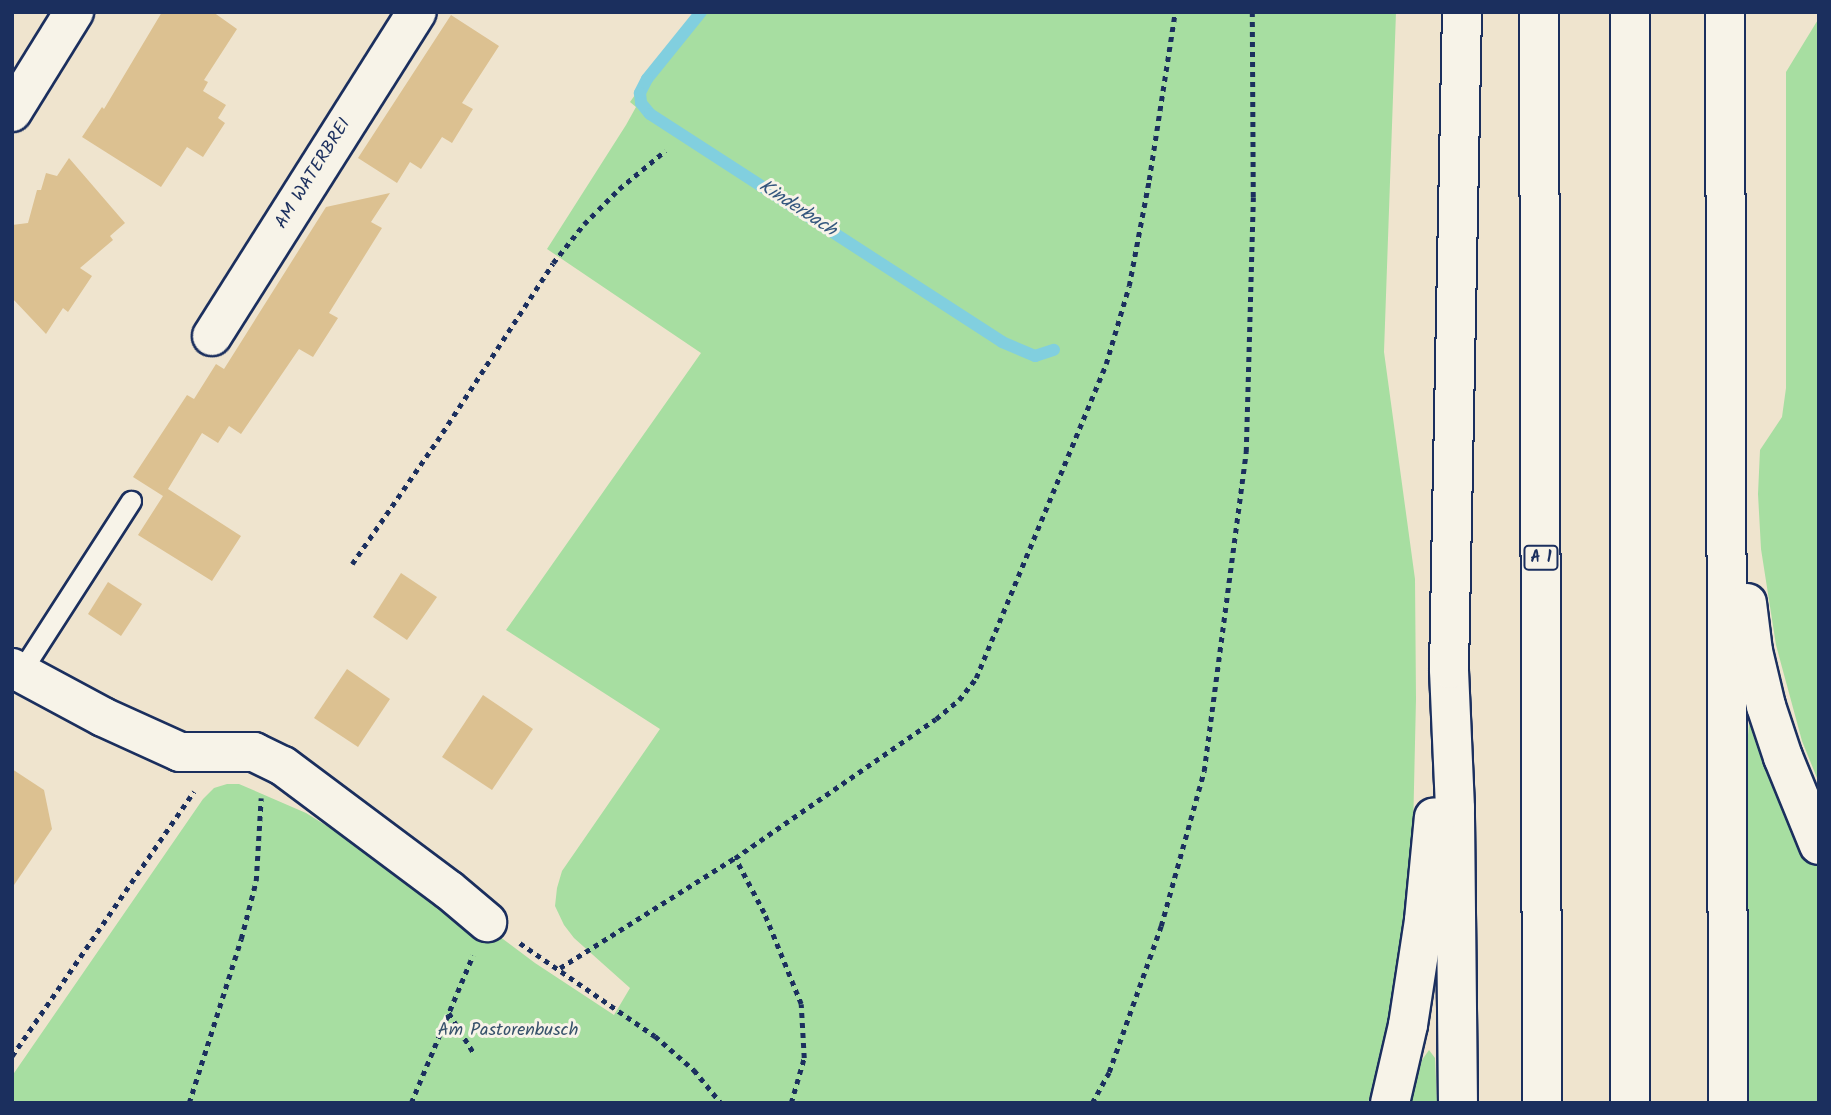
<!DOCTYPE html>
<html>
<head>
<meta charset="utf-8">
<style>
	body { margin:0 }
	#map { position:relative; width:1831px; height:1115px; overflow:hidden; background:#efe4ce; font-family:Kalam,sans-serif }
	div>[style] { position:absolute }
	.green>* { inset:0; background:#a7dea1 }
	.stream>* { height:12px; margin:-6px; padding:0 6px; transform-origin:6px; border-radius:6px; background:#81cfdf }
	.building>* { inset:0; background:#dcc191 }
	.path>* { height:4.5px; margin-top:-2.25px; transform-origin:0; background:repeating-linear-gradient(90deg,#1b2f5e 0 5px,transparent 0 10px) }
	.roads { filter:drop-shadow(2px 0 #1b2f5e) drop-shadow(-2px 0 #1b2f5e) drop-shadow(0 2px #1b2f5e) drop-shadow(0 -2px #1b2f5e) }
	.lane>* { height:19px; margin:-9.5px; padding:0 9.5px; transform-origin:9.5px; border-radius:9.5px; background:#f7f3e8 }
	.street>* { height:38px; margin:-19px; padding:0 19px; transform-origin:19px; border-radius:19px; background:#f7f3e8 }
	.highway>* { height:38px; margin:-19px; padding:0 19px; transform-origin:19px; border-radius:19px; background:#f7f3e8 }
	span { translate:-50% -50%; white-space:nowrap; text-align:center; line-height:1.15; -webkit-text-stroke:6px #f7f3e8; paint-order:stroke }
	.shield-label span { padding:2px 5px; background:#f7f3e8; border:2px solid; border-radius:5px; -webkit-text-stroke-width:0 }
	.shield-label { font-size:16px; color:#1b2f5e; font-weight:700 }
	.street-label { font-size:18px; color:#1b2f5e }
	.park-label { font-size:18px; color:#37526b }
	.water-label { font-size:19px; color:#34577e; font-style:italic }
	.frame { position:absolute; inset:0; border:14px solid #1b2f5e; pointer-events:none }
</style>
</head>
<body>
<div id="map">
	<div class="green">
		<i style="clip-path:polygon(694px 12px,1396px 12px,1384px 352px,1415px 579px,1416px 699px,1412px 876px,1392px 1020px,1368px 1103px,12px 1103px,12px 1076px,203px 799px,214px 788px,227px 784px,239px 784px,306px 813px,476px 919px,535px 963px,614px 1015px,630px 988px,574px 938px,564px 925px,555px 906px,557px 888px,562px 871px,660px 729px,506px 630px,701px 353px,547px 249px,626px 125px,636px 107px,630px 102px)"></i>
		<i style="clip-path:polygon(1819px 18px,1819px 783px,1802px 741px,1776px 645px,1761px 549px,1758px 494px,1760px 450px,1782px 417px,1786px 388px,1786px 72px)"></i>
		<i style="clip-path:polygon(1750px 712px,1819px 865px,1819px 1103px,1748px 1103px,1747px 747px)"></i>
		<i style="clip-path:polygon(1429px 1050px,1435px 1058px,1437px 1103px,1410px 1103px,1422px 1060px)"></i>
	</div>
	<div class="stream">
		<i style="left:701px;top:12px;width:86px;rotate:128.9deg"></i>
		<i style="left:647px;top:79px;width:16px;rotate:117deg"></i>
		<i style="left:640px;top:93px;width:10px;rotate:84deg"></i>
		<i style="left:641px;top:103px;width:14px;rotate:51deg"></i>
		<i style="left:650px;top:114px;width:419px;rotate:32.9deg"></i>
		<i style="left:1002px;top:342px;width:36px;rotate:23deg"></i>
		<i style="left:1035px;top:356px;width:20px;rotate:-18deg"></i>
	</div>
	<div class="building">
		<i style="clip-path:polygon(162px 12px,213px 12px,237px 29px,204px 80px,208px 82px,203px 91px,226px 105px,218px 118px,225px 123px,203px 157px,187px 147px,161px 187px,82px 137px,102px 107px,104px 109px)"></i>
		<i style="clip-path:polygon(451px 15px,499px 46px,462px 103px,473px 109px,452px 143px,442px 137px,421px 169px,410px 162px,397px 183px,358px 158px)"></i>
		<i style="clip-path:polygon(69px 158px,125px 223px,110px 236px,113px 240px,80px 268px,92px 276px,68px 312px,63px 308px,46px 334px,12px 298px,12px 225px,28px 223px,37px 190px,41px 190px,46px 173px,57px 176px)"></i>
		<i style="clip-path:polygon(390px 193px,371px 222px,382px 228px,329px 313px,338px 318px,313px 357px,299px 349px,241px 434px,229px 426px,218px 443px,202px 433px,168px 489px,241px 536px,212px 581px,138px 535px,163px 496px,133px 477px,187px 395px,194px 399px,216px 364px,224px 369px,326px 207px)"></i>
		<i style="clip-path:polygon(401px 573px,437px 597px,407px 640px,373px 617px)"></i>
		<i style="clip-path:polygon(108px 582px,142px 604px,121px 636px,88px 614px)"></i>
		<i style="clip-path:polygon(347px 669px,390px 699px,358px 747px,314px 718px)"></i>
		<i style="clip-path:polygon(483px 695px,533px 729px,492px 790px,442px 757px)"></i>
		<i style="clip-path:polygon(12px 769px,44px 790px,52px 829px,12px 888px)"></i>
	</div>
	<div class="path">
		<i style="left:352px;top:564px;width:150px;rotate:-55.4deg"></i>
		<i style="left:437px;top:441px;width:212px;rotate:-56.9deg"></i>
		<i style="left:553px;top:263px;width:50px;rotate:-51.5deg"></i>
		<i style="left:584px;top:224px;width:49px;rotate:-45deg"></i>
		<i style="left:619px;top:189px;width:60px;rotate:-39.6deg"></i>
		<i style="left:520px;top:943px;width:164px;rotate:34.6deg"></i>
		<i style="left:655px;top:1036px;width:52px;rotate:41.1deg"></i>
		<i style="left:694px;top:1070px;width:43px;rotate:50.7deg"></i>
		<i style="left:560px;top:968px;width:207px;rotate:-32.2deg"></i>
		<i style="left:449px;top:1013px;width:49px;rotate:58.2deg"></i>
		<i style="left:12px;top:1056px;width:321px;rotate:-55.5deg"></i>
		<i style="left:189px;top:1103px;width:172px;rotate:-72.4deg"></i>
		<i style="left:241px;top:939px;width:60px;rotate:-75.5deg"></i>
		<i style="left:256px;top:881px;width:83px;rotate:-86.6deg"></i>
		<i style="left:411px;top:1103px;width:160px;rotate:-67.3deg"></i>
		<i style="left:791px;top:1103px;width:47px;rotate:-73.9deg"></i>
		<i style="left:804px;top:1058px;width:54px;rotate:-93.2deg"></i>
		<i style="left:801px;top:1004px;width:98px;rotate:-112.1deg"></i>
		<i style="left:764px;top:913px;width:62px;rotate:-117.8deg"></i>
		<i style="left:735px;top:858px;width:244px;rotate:-34.7deg"></i>
		<i style="left:936px;top:719px;width:30px;rotate:-40deg"></i>
		<i style="left:959px;top:700px;width:28px;rotate:-52deg"></i>
		<i style="left:976px;top:678px;width:340px;rotate:-67.5deg"></i>
		<i style="left:1106px;top:364px;width:81px;rotate:-73.6deg"></i>
		<i style="left:1129px;top:286px;width:108px;rotate:-79.3deg"></i>
		<i style="left:1149px;top:180px;width:170px;rotate:-81.2deg"></i>
		<i style="left:1092px;top:1103px;width:35px;rotate:-61deg"></i>
		<i style="left:1109px;top:1072px;width:155px;rotate:-70.4deg"></i>
		<i style="left:1161px;top:926px;width:161px;rotate:-74.5deg"></i>
		<i style="left:1204px;top:771px;width:322px;rotate:-82.5deg"></i>
		<i style="left:1246px;top:452px;width:255px;rotate:-88.4deg"></i>
		<i style="left:1253px;top:197px;width:185px;rotate:-90.3deg"></i>
	</div>
	<div class="roads">
		<div class="lane">
			<i style="left:20px;top:673px;width:205px;rotate:-57.2deg"></i>
		</div>
		<div class="street">
			<i style="left:12px;top:112px;width:118px;rotate:-58.2deg"></i>
			<i style="left:212px;top:336px;width:383px;rotate:-57.7deg"></i>
			<i style="left:12px;top:668px;width:103px;rotate:28.3deg"></i>
			<i style="left:103px;top:717px;width:85px;rotate:24.4deg"></i>
			<i style="left:180px;top:752px;width:74px"></i>
			<i style="left:254px;top:752px;width:32px;rotate:26deg"></i>
			<i style="left:283px;top:766px;width:207px;rotate:36.8deg"></i>
			<i style="left:449px;top:890px;width:50px;rotate:40.1deg"></i>
		</div>
		<div class="highway">
			<i style="left:1539px;top:12px;width:1091px;rotate:89.84deg"></i>
			<i style="left:1725px;top:12px;width:1091px;rotate:89.84deg"></i>
			<i style="left:1747px;top:603px;width:48px;rotate:82.9deg"></i>
			<i style="left:1753px;top:651px;width:57px;rotate:76.7deg"></i>
			<i style="left:1766px;top:706px;width:54px;rotate:71.6deg"></i>
			<i style="left:1783px;top:757px;width:95px;rotate:67.8deg"></i>
			<i style="left:1390px;top:1103px;width:80px;rotate:-77deg"></i>
			<i style="left:1408px;top:1025px;width:106px;rotate:-81.3deg"></i>
			<i style="left:1424px;top:920px;width:103px;rotate:-84.5deg"></i>
			<i style="left:1458px;top:1103px;width:295px;rotate:-90.6deg"></i>
			<i style="left:1455px;top:808px;width:139px;rotate:-92.5deg"></i>
			<i style="left:1449px;top:669px;width:657px;rotate:-88.87deg"></i>
			<i style="left:1630px;top:1103px;width:1091px;rotate:-90deg"></i>
		</div>
	</div>
	<div class="shield-label">
		<span style="left:1541px;top:558px">A 1</span>
	</div>
	<div class="street-label">
		<span style="left:314px;top:174px;rotate:-58deg">AM WATERBREI</span>
	</div>
	<div class="park-label">
		<span style="left:508px;top:1031px">Am Pastorenbusch</span>
	</div>
	<div class="water-label">
		<span style="left:797px;top:209px;rotate:33deg">Kinderbach</span>
	</div>
	<div class="frame"></div>
</div>
</body>
</html>
